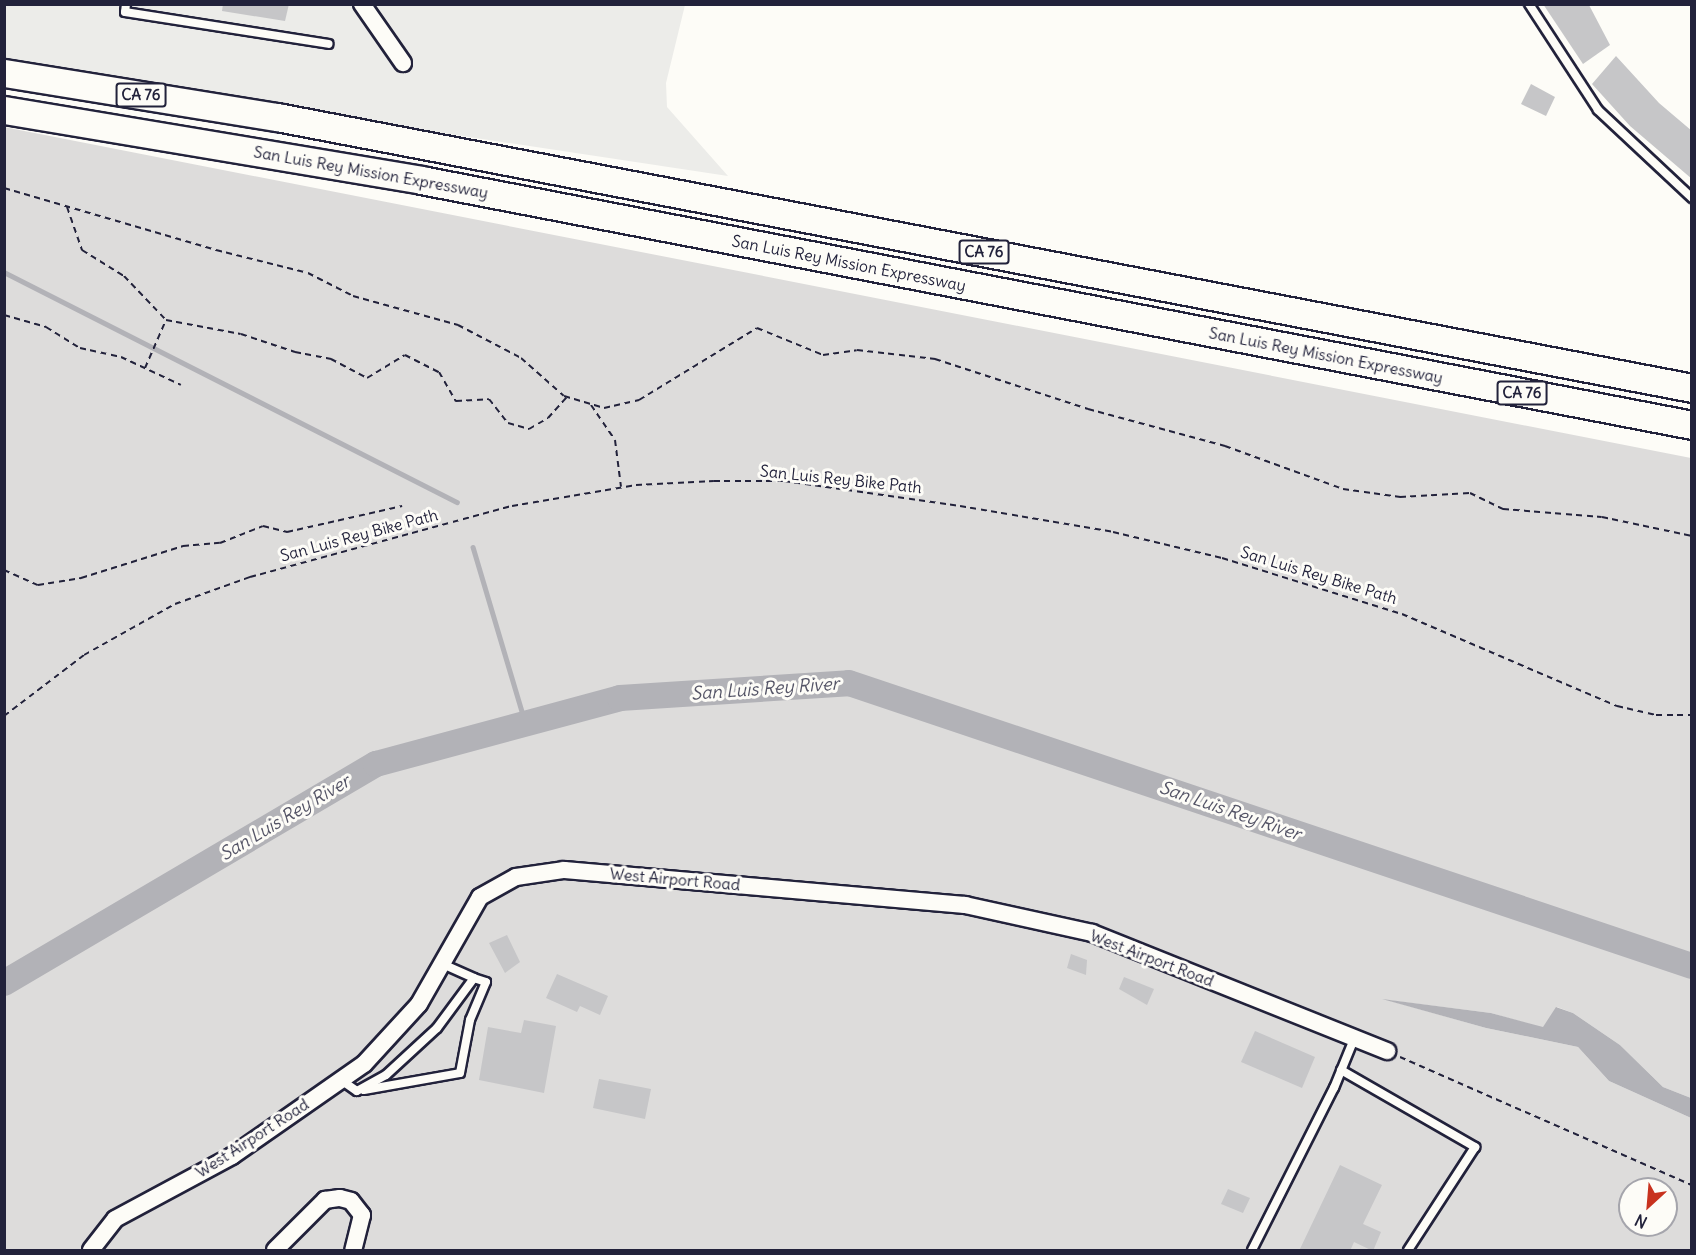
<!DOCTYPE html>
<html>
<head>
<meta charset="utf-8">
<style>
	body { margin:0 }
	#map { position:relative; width:1696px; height:1255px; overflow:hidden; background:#fdfcf7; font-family:Delius,sans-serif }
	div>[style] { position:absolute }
	.built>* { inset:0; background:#ecece9 }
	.green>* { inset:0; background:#dddcdb }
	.water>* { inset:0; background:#b2b2b7 }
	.stream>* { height:4.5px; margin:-2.25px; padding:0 2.25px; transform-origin:2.25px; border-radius:2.25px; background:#b2b2b7 }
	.river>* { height:26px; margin:-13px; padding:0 13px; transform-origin:13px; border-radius:13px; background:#b2b2b7 }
	.building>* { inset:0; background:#c6c6c8 }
	.path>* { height:2px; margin-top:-1px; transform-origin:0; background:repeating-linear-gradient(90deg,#22223b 0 6px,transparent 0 10.5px) }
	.roads { filter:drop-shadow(2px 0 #22223b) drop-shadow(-2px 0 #22223b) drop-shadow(0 2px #22223b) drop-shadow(0 -2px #22223b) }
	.service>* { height:8px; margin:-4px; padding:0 4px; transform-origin:4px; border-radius:4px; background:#fdfcf7 }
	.minor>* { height:16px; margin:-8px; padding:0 8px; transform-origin:8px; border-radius:8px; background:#fdfcf7 }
	.trunk>* { height:27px; margin:-13.5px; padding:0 13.5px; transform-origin:13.5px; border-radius:13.5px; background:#fdfcf7 }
	span { translate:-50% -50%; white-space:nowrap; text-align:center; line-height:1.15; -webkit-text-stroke:6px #fdfcf7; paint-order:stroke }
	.shield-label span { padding:2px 4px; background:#fdfcf7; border:2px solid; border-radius:4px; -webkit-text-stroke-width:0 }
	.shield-label { font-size:15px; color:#22223b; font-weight:700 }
	.street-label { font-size:16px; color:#22223b }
	.water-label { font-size:18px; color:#545466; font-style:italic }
	.frame { position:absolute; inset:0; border:6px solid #22223b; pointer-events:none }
	.north { position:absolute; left:1618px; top:1177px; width:60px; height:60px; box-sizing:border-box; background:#fdfcf7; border:2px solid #a5a5ac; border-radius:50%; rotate:206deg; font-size:16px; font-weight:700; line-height:24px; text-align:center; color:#22223b }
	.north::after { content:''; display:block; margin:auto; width:21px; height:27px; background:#c8321e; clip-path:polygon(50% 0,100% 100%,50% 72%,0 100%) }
</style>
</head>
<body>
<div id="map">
	<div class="built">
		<i style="clip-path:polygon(4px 5px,685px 5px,666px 83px,667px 107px,728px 176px,5px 67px)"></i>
	</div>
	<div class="green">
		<i style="clip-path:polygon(evenodd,4px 127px,1691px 458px,1691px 1098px,1663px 1087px,1620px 1045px,1573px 1013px,1557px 1007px,1543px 1028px,1491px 1013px,1387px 1000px,1486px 1028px,1578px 1047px,1609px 1081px,1691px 1118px,1691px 1250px,5px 1250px,4px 127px,1630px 1189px,1666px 1189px,1666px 1225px,1630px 1225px,1630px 1189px)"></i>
	</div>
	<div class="water">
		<i style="clip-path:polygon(1382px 999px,1491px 1013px,1543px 1027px,1556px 1007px,1573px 1013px,1620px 1045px,1663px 1087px,1691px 1098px,1691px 1118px,1609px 1081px,1578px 1047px,1486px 1028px)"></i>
	</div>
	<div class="stream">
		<i style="left:4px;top:272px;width:508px;rotate:26.92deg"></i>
		<i style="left:473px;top:547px;width:182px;rotate:73.4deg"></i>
	</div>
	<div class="river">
		<i style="left:4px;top:983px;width:432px;rotate:-30.5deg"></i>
		<i style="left:376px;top:764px;width:253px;rotate:-15.1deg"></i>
		<i style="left:620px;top:698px;width:229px;rotate:-3.7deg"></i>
		<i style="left:849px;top:683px;width:889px;rotate:18.56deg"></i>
	</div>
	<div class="building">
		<i style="clip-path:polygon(223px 4px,289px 4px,285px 21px,222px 11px)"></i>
		<i style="clip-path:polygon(1543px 4px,1589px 5px,1610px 45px,1583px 64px)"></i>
		<i style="clip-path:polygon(1616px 56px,1659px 103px,1692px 131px,1692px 179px,1630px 126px,1592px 84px)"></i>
		<i style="clip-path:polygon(1531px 84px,1555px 97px,1546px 116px,1521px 104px)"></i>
		<i style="clip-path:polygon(507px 935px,520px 962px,505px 973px,489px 943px)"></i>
		<i style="clip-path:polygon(1071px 954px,1087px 960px,1086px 975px,1067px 968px)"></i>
		<i style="clip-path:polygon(557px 974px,608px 996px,600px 1015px,580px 1006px,577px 1012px,546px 998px)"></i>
		<i style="clip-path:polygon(1124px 977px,1154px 989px,1147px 1005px,1119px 989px)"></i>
		<i style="clip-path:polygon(524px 1020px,556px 1026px,544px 1093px,479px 1080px,488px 1027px,521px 1033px)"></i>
		<i style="clip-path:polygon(1255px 1031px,1315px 1057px,1302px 1088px,1241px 1062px)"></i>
		<i style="clip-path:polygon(599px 1079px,651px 1089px,645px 1119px,593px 1108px)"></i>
		<i style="clip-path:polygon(1340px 1165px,1382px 1185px,1363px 1224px,1381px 1232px,1373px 1251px,1354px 1242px,1350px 1251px,1299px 1251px)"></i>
		<i style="clip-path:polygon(1228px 1189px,1250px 1198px,1243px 1213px,1221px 1204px)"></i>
	</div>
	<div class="path">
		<i style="left:4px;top:188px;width:221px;rotate:16.3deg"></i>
		<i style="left:216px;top:250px;width:95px;rotate:14deg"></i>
		<i style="left:308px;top:273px;width:51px;rotate:27.1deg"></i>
		<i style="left:353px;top:296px;width:109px;rotate:15.4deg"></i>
		<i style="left:458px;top:325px;width:71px;rotate:27.6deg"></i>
		<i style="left:521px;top:358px;width:57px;rotate:41.5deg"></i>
		<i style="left:564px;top:396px;width:42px;rotate:16.7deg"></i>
		<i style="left:604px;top:408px;width:36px;rotate:-13deg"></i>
		<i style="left:639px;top:400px;width:138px;rotate:-31.4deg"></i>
		<i style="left:757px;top:328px;width:71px;rotate:22.2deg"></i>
		<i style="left:823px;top:355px;width:34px;rotate:-8deg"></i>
		<i style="left:857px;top:350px;width:79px;rotate:6.6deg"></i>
		<i style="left:935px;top:359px;width:161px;rotate:18.1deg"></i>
		<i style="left:1088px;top:409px;width:142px;rotate:15.1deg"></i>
		<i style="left:1225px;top:446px;width:126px;rotate:20deg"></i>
		<i style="left:1343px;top:489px;width:58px;rotate:8deg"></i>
		<i style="left:1400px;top:497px;width:70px;rotate:-3.3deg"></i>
		<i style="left:1470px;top:493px;width:37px;rotate:26deg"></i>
		<i style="left:1503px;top:509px;width:99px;rotate:4.6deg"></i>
		<i style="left:1602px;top:517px;width:92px;rotate:11.9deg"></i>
		<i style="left:67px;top:207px;width:46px;rotate:70.8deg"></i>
		<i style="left:82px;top:250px;width:49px;rotate:31.8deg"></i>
		<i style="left:124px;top:276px;width:61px;rotate:46.3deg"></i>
		<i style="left:166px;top:320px;width:76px;rotate:10.6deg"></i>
		<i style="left:241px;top:334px;width:57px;rotate:18.4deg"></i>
		<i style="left:295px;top:352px;width:37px;rotate:11deg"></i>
		<i style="left:331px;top:359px;width:41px;rotate:27.8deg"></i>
		<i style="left:367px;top:378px;width:44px;rotate:-31.2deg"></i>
		<i style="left:405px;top:355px;width:38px;rotate:27deg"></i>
		<i style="left:439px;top:372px;width:34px;rotate:60deg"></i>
		<i style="left:456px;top:401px;width:33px;rotate:-3deg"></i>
		<i style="left:489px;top:399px;width:31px;rotate:52deg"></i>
		<i style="left:508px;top:423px;width:22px;rotate:16deg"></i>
		<i style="left:529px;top:429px;width:22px;rotate:-30deg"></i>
		<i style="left:548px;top:418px;width:28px;rotate:-48deg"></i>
		<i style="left:4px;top:315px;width:44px;rotate:15.9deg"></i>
		<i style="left:46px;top:327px;width:40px;rotate:32deg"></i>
		<i style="left:80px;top:348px;width:42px;rotate:12.4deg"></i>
		<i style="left:121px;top:357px;width:66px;rotate:25deg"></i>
		<i style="left:145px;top:368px;width:52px;rotate:-66.4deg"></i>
		<i style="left:591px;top:405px;width:42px;rotate:55.6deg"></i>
		<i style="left:615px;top:440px;width:47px;rotate:82.7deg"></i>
		<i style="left:4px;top:570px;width:37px;rotate:24deg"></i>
		<i style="left:38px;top:585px;width:44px;rotate:-9.2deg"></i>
		<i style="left:81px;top:578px;width:107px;rotate:-17.4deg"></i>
		<i style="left:183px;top:546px;width:37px;rotate:-5deg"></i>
		<i style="left:220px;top:543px;width:46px;rotate:-21.6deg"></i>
		<i style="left:263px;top:526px;width:25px;rotate:14deg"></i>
		<i style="left:287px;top:532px;width:118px;rotate:-12.7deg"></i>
		<i style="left:4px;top:716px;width:101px;rotate:-37.3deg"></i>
		<i style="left:84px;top:655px;width:104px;rotate:-29.3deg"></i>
		<i style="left:175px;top:604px;width:80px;rotate:-19.8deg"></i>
		<i style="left:250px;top:577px;width:271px;rotate:-15.2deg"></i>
		<i style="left:512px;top:506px;width:126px;rotate:-9.6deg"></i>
		<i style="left:636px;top:485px;width:78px;rotate:-2.9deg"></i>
		<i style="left:714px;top:481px;width:70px"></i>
		<i style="left:784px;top:481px;width:178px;rotate:8.1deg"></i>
		<i style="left:960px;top:506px;width:155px;rotate:9.6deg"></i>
		<i style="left:1113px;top:532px;width:112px;rotate:13.4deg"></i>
		<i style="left:1222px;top:558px;width:189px;rotate:17.3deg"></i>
		<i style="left:1402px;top:614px;width:234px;rotate:23.2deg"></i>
		<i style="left:1617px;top:706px;width:40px;rotate:13deg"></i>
		<i style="left:1656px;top:715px;width:36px"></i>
		<i style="left:1400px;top:1057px;width:319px;rotate:23.7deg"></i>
	</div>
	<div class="roads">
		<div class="service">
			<i style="left:126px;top:4px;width:8px;rotate:97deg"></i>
			<i style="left:125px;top:12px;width:206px;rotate:8.9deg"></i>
			<i style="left:1529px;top:4px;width:126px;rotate:56.9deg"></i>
			<i style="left:1598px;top:110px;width:129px;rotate:43.1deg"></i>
			<i style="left:1341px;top:1070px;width:155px;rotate:29.9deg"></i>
			<i style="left:1475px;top:1147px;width:123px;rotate:123deg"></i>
			<i style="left:341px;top:1080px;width:19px;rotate:35deg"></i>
			<i style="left:357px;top:1091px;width:33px;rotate:-29deg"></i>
			<i style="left:386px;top:1075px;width:69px;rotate:-42.7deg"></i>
			<i style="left:437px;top:1028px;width:62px;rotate:-53.5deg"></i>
			<i style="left:474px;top:978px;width:36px;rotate:-156deg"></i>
			<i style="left:364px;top:1090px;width:97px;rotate:-10deg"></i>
			<i style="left:460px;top:1073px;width:54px;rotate:-79.3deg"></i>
			<i style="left:470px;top:1020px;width:41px;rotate:-67.2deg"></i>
			<i style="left:486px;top:982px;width:13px;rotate:-162deg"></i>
			<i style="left:1252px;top:1250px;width:182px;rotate:-63.2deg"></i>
			<i style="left:1334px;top:1088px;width:53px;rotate:-67.8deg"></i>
		</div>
		<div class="minor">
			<i style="left:362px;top:4px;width:72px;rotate:55.2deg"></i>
			<i style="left:91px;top:1250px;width:39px;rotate:-52deg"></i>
			<i style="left:115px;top:1219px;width:133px;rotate:-28.3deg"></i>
			<i style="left:232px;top:1156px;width:161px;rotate:-34.9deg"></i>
			<i style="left:364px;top:1064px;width:81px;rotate:-47.5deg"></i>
			<i style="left:419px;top:1004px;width:123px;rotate:-60.3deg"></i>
			<i style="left:480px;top:897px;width:41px;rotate:-29.1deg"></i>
			<i style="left:516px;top:877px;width:49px;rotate:-8.3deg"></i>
			<i style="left:564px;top:870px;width:403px;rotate:5deg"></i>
			<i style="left:965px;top:905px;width:130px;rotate:12.4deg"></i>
			<i style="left:1092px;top:933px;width:318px;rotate:21.8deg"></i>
			<i style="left:275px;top:1250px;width:71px;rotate:-45deg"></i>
			<i style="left:325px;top:1200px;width:15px;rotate:-8deg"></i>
			<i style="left:340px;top:1198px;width:11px;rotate:15deg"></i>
			<i style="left:351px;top:1201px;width:18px;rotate:52deg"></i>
			<i style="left:362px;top:1215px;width:36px;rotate:104deg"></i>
		</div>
		<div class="trunk">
			<i style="left:4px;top:73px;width:277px;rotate:9.2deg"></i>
			<i style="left:277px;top:117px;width:1441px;rotate:10.84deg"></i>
			<i style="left:4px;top:110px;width:423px;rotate:9.5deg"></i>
			<i style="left:421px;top:180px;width:1294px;rotate:10.91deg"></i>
		</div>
	</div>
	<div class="shield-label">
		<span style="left:141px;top:95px">CA 76</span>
		<span style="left:984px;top:252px">CA 76</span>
		<span style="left:1522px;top:393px">CA 76</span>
	</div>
	<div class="street-label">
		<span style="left:371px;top:172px;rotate:10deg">San Luis Rey Mission Expressway</span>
		<span style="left:849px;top:263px;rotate:11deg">San Luis Rey Mission Expressway</span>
		<span style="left:1326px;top:355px;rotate:11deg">San Luis Rey Mission Expressway</span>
		<span style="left:841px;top:479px;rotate:6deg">San Luis Rey Bike Path</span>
		<span style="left:359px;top:535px;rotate:-15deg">San Luis Rey Bike Path</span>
		<span style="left:1319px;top:575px;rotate:17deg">San Luis Rey Bike Path</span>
		<span style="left:675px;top:879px;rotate:5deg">West Airport Road</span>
		<span style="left:1152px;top:958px;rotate:21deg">West Airport Road</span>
		<span style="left:252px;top:1138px;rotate:-33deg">West Airport Road</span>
	</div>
	<div class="water-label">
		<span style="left:765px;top:689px;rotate:-4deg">San Luis Rey River</span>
		<span style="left:1230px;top:811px;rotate:19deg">San Luis Rey River</span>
		<span style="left:285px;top:818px;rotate:-31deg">San Luis Rey River</span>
	</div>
	<div class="frame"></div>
	<div class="north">N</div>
</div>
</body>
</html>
